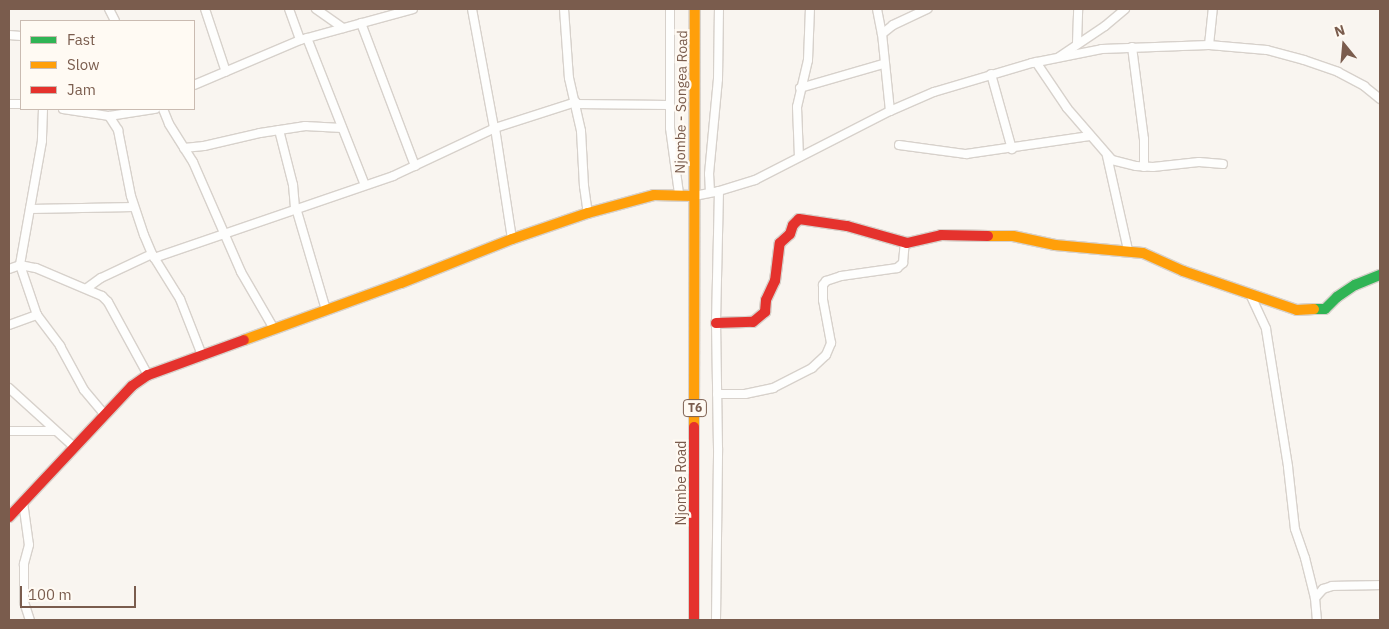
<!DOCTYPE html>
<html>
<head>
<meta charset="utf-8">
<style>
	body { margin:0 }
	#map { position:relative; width:1389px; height:629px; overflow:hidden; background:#f9f5f0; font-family:"IBM Plex Sans",sans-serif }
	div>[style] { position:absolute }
	.roads { filter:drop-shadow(1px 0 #d7d1cb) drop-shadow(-1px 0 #d7d1cb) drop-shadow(0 1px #d7d1cb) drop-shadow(0 -1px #d7d1cb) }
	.street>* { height:8px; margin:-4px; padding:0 4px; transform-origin:4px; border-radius:4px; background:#fefefd }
	.fast>* { height:10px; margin:-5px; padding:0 5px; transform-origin:5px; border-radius:5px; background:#30b455 }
	.slow>* { height:10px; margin:-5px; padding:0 5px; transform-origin:5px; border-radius:5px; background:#ff9f0a }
	.jam>* { height:10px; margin:-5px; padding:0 5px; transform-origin:5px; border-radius:5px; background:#e5322d }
	span { translate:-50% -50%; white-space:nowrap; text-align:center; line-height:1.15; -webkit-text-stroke:4.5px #fffaf3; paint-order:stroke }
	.shield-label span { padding:1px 4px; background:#fffaf3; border:1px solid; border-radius:4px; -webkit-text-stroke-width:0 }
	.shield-label { font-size:12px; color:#7a5c4d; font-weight:700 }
	.street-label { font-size:14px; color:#7a5c4d }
	.frame { position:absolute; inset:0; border:10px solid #7a5c4d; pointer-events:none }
	.legend { position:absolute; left:20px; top:20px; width:175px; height:90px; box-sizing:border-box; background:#fffaf3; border:1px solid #cabbb1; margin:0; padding:6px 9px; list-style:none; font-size:15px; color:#7a5c4d }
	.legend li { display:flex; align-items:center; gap:10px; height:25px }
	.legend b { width:25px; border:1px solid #cabbb1 }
	.north { position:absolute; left:1319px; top:20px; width:50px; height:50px; -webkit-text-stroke:4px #fffaf3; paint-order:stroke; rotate:343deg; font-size:14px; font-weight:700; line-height:20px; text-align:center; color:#7a5c4d }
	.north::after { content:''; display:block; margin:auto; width:18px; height:22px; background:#7a5c4d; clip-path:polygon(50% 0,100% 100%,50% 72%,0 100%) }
	.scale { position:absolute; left:20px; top:586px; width:116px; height:22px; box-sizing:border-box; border:2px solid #7a5c4d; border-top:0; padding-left:6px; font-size:15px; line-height:18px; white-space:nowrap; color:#7a5c4d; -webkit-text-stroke:4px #fffaf3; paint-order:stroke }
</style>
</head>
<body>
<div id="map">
	<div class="roads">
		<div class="street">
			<i style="left:109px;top:9px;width:13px;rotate:63deg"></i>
			<i style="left:205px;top:9px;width:66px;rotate:71.6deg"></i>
			<i style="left:289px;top:9px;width:33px;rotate:70deg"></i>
			<i style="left:316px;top:9px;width:33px;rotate:35deg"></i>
			<i style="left:472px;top:9px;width:121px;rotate:79.5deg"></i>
			<i style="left:564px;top:9px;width:69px;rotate:85.9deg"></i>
			<i style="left:569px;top:78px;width:54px;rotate:77.2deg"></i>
			<i style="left:581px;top:131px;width:55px;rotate:86.9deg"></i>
			<i style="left:584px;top:186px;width:27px;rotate:82deg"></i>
			<i style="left:670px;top:9px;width:119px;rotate:90deg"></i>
			<i style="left:670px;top:128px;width:67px;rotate:82.2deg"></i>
			<i style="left:877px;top:9px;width:25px;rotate:79deg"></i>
			<i style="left:361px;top:23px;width:153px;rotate:69.3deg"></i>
			<i style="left:9px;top:35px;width:12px;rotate:5deg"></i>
			<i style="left:307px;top:38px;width:158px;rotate:68.5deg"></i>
			<i style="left:1077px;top:43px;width:34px;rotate:-88deg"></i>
			<i style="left:1209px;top:45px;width:36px;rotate:-84deg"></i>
			<i style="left:1132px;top:47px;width:93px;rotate:82.6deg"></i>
			<i style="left:1144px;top:139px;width:28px;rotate:90deg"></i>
			<i style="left:1059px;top:57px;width:55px;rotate:-34deg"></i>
			<i style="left:1105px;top:26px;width:26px;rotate:-40deg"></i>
			<i style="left:1036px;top:62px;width:55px;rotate:56deg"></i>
			<i style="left:1067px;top:108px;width:69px;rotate:49.1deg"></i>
			<i style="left:1112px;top:160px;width:25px;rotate:14deg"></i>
			<i style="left:1136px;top:166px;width:17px;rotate:3deg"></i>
			<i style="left:1153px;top:167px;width:46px;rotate:-6.2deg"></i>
			<i style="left:1199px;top:162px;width:24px;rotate:5deg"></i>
			<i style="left:991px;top:74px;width:78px;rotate:74.4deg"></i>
			<i style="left:194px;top:85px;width:115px;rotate:-23deg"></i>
			<i style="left:300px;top:40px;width:117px;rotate:-15.3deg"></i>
			<i style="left:800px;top:88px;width:86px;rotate:-16.1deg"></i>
			<i style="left:9px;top:104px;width:12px"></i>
			<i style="left:576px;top:104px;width:93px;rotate:0.6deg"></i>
			<i style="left:43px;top:109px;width:32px;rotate:92deg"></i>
			<i style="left:42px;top:141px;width:126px;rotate:100.1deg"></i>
			<i style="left:20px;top:265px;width:53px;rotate:71.2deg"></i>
			<i style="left:37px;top:315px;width:39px;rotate:53deg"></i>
			<i style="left:60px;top:346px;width:50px;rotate:61.4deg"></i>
			<i style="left:84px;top:390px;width:33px;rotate:50deg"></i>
			<i style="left:63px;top:109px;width:47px;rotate:8.7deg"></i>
			<i style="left:109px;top:116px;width:47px;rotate:-8.7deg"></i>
			<i style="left:163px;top:109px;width:16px;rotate:68deg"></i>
			<i style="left:169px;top:124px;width:45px;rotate:57.7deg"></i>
			<i style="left:193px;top:162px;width:120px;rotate:66.4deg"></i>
			<i style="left:241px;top:272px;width:66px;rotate:59.9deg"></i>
			<i style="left:890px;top:111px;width:77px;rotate:-95.9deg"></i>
			<i style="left:882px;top:34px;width:14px;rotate:-39deg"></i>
			<i style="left:893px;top:25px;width:38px;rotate:-25deg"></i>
			<i style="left:109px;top:116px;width:17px;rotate:57deg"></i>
			<i style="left:118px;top:130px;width:67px;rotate:78.9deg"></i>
			<i style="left:131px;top:196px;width:41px;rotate:71.6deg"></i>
			<i style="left:144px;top:235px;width:21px;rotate:67deg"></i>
			<i style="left:152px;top:254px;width:53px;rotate:58.1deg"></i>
			<i style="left:180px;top:299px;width:60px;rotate:68.6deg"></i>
			<i style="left:495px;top:128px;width:112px;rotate:81.3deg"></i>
			<i style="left:279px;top:130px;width:57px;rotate:75.7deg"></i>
			<i style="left:293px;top:185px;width:24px;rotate:85deg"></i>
			<i style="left:899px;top:145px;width:68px;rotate:7.7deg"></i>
			<i style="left:966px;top:154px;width:125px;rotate:-8.3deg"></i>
			<i style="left:184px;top:148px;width:20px;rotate:-6deg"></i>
			<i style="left:204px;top:146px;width:57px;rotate:-13.1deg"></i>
			<i style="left:260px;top:133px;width:46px;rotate:-8.8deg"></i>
			<i style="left:305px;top:126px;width:37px;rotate:3deg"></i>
			<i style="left:1107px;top:156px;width:96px;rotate:77.4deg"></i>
			<i style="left:799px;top:157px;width:50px;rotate:-92.3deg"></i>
			<i style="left:797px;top:107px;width:48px;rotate:-76.8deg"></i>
			<i style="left:808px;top:60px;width:51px;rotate:-87.8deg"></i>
			<i style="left:710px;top:192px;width:18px;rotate:-93deg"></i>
			<i style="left:709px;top:174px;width:95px;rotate:-84.6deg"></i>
			<i style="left:718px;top:79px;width:70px;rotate:-89.2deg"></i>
			<i style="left:694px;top:196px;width:25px;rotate:-11deg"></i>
			<i style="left:719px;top:191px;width:38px;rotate:-17deg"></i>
			<i style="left:755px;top:180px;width:152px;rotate:-27.1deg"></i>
			<i style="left:890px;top:111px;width:48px;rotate:-23.4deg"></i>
			<i style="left:934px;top:92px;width:102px;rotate:-16.5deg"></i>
			<i style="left:1032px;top:63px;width:71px;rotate:-11.3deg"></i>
			<i style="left:1102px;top:49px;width:107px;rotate:-2.1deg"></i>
			<i style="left:1209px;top:45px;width:58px;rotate:4.9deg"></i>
			<i style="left:1267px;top:50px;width:38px;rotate:15deg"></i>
			<i style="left:1304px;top:60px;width:36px;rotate:19deg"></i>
			<i style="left:1338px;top:72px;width:30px;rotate:28deg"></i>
			<i style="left:1364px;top:86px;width:21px;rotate:39deg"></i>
			<i style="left:296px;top:208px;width:106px;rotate:73.6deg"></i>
			<i style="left:30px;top:209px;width:104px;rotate:-1.1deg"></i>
			<i style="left:154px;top:258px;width:253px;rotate:-18.9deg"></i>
			<i style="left:393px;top:176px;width:113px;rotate:-25.2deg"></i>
			<i style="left:495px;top:128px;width:85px;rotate:-17.8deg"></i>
			<i style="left:9px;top:269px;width:12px;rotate:-20deg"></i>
			<i style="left:20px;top:265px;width:16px;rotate:11deg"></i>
			<i style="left:36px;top:268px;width:72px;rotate:23deg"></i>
			<i style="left:102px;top:296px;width:8px;rotate:45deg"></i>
			<i style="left:108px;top:302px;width:83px;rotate:61.3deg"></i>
			<i style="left:87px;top:288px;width:17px;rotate:-36deg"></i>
			<i style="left:101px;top:278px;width:56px;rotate:-25.2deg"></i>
			<i style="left:1250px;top:294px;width:38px;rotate:65deg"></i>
			<i style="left:1266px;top:329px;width:140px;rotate:80.9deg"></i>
			<i style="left:1288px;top:467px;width:62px;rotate:83.6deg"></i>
			<i style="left:1295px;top:529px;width:31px;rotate:71deg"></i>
			<i style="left:1305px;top:558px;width:41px;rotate:76deg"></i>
			<i style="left:1315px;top:598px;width:22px;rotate:85deg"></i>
			<i style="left:9px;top:325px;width:30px;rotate:-20deg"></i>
			<i style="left:9px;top:388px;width:88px;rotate:42.2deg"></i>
			<i style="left:717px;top:394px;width:28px"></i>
			<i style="left:745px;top:394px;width:29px;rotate:-12deg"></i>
			<i style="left:773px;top:388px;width:44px;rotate:-27.1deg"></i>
			<i style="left:812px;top:368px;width:19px;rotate:-43deg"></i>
			<i style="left:826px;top:355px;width:13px;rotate:-67deg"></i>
			<i style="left:831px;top:343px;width:44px;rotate:-100.5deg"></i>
			<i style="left:823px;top:300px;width:15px;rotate:-90deg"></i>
			<i style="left:823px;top:285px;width:5px;rotate:-53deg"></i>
			<i style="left:826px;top:281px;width:16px;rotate:-18deg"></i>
			<i style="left:841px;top:276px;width:57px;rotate:-8.1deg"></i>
			<i style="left:897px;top:268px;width:8px;rotate:-40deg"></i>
			<i style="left:903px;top:263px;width:21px;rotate:-85deg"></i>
			<i style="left:9px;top:431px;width:46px"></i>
			<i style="left:23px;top:502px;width:43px;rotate:82.1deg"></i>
			<i style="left:29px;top:545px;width:20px;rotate:105deg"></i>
			<i style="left:24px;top:564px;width:38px;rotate:90deg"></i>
			<i style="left:24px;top:602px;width:19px;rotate:72deg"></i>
			<i style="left:1315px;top:598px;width:12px;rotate:-48deg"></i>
			<i style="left:1323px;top:589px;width:9px;rotate:-18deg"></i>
			<i style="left:1332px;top:586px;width:48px;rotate:-1.2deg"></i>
			<i style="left:716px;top:620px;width:172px;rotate:-89.3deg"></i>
			<i style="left:718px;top:448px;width:125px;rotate:-90.9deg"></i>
			<i style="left:716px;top:323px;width:132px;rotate:-88.7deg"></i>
		</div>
		<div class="fast">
			<i style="left:1314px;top:309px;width:11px"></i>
			<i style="left:1325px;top:309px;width:17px;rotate:-45deg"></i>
			<i style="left:1337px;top:297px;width:22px;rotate:-34deg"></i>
			<i style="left:1355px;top:285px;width:27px;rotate:-22deg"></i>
		</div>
		<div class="slow">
			<i style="left:988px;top:236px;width:25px"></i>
			<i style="left:1013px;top:236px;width:43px;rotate:12.1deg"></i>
			<i style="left:1055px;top:245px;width:88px;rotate:5.2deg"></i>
			<i style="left:1143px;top:253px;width:44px;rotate:24.2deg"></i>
			<i style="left:1183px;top:271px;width:120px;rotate:18.9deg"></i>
			<i style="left:1297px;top:310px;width:17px;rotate:-3deg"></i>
			<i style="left:244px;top:340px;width:167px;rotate:-20deg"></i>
			<i style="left:401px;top:283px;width:119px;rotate:-21.6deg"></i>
			<i style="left:512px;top:239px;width:80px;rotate:-18.9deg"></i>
			<i style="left:588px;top:213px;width:68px;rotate:-15.3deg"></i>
			<i style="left:654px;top:195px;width:40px;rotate:1.4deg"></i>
			<i style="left:694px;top:427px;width:418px;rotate:-89.9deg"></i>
		</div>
		<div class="jam">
			<i style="left:716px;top:323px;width:37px;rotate:-2deg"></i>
			<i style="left:753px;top:322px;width:16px;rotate:-40deg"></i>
			<i style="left:765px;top:312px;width:12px;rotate:-85deg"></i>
			<i style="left:766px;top:300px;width:21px;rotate:-65deg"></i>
			<i style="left:775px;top:281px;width:38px;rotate:-83deg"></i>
			<i style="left:780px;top:243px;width:13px;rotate:-42deg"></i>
			<i style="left:790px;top:234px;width:9px;rotate:-72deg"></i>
			<i style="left:793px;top:225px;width:8px;rotate:-45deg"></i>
			<i style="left:799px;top:219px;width:49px;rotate:8.3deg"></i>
			<i style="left:847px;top:226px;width:62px;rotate:15.8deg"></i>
			<i style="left:907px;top:243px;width:35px;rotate:-13deg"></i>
			<i style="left:941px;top:235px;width:47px;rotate:1.2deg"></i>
			<i style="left:9px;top:517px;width:180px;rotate:-46.8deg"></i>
			<i style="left:132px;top:386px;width:19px;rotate:-35deg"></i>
			<i style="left:148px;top:375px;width:102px;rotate:-20deg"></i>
			<i style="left:694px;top:620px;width:193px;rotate:-90deg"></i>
		</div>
	</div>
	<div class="shield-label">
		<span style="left:695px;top:408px">T6</span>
	</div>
	<div class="street-label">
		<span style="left:681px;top:102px;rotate:-89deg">Njombe - Songea Road</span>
		<span style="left:681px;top:483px;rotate:-90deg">Njombe Road</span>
	</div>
	<div class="frame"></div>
	<ul class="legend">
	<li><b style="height:6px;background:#30b455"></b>Fast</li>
	<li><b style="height:6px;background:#ff9f0a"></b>Slow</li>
	<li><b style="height:6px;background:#e5322d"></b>Jam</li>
	</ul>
	<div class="north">N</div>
	<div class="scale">100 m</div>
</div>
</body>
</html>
